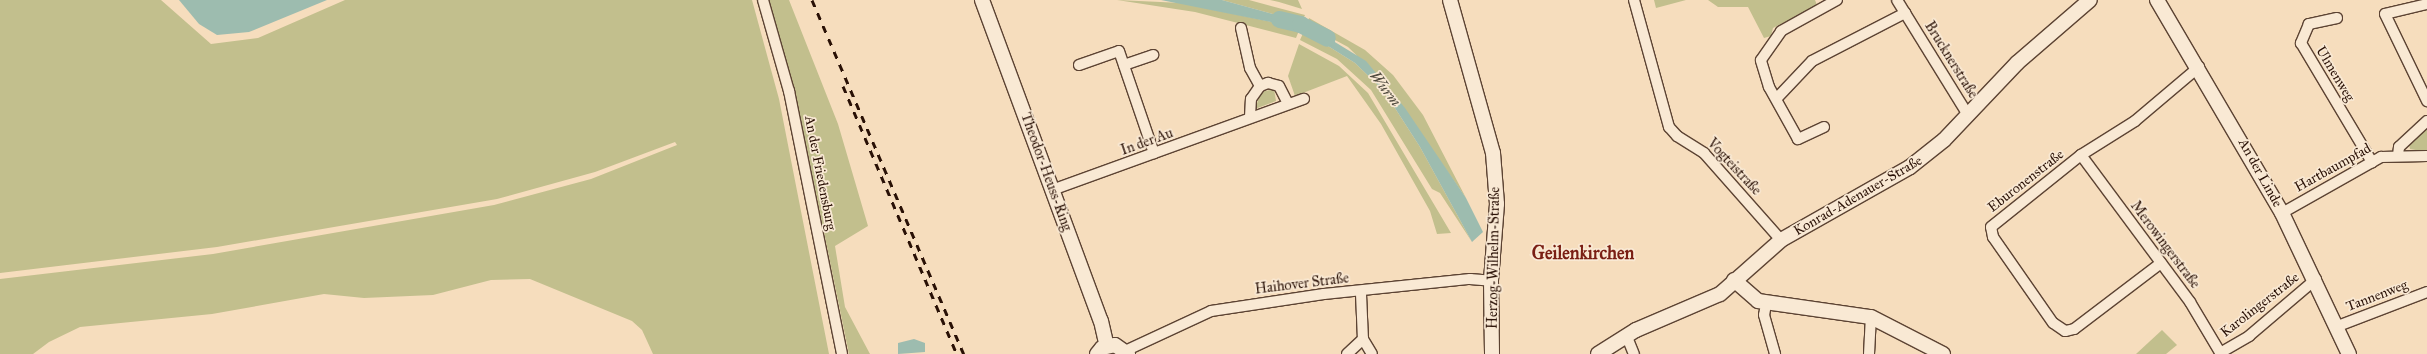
<!DOCTYPE html>
<html>
<head>
<meta charset="utf-8">
<style>
	body { margin:0 }
	#map { position:relative; width:2427px; height:354px; overflow:hidden; background:#f6ddbd; font-family:"IM FELL Great Primer",serif }
	div>[style] { position:absolute }
	.green>* { inset:0; background:#c2bf8d }
	.water>* { inset:0; background:#9dbcaf }
	.river>* { height:17px; margin:-8.5px; padding:0 8.5px; transform-origin:8.5px; border-radius:8.5px; background:#9dbcaf }
	.roads { filter:drop-shadow(1px 0 #5c4333) drop-shadow(-1px 0 #5c4333) drop-shadow(0 1px #5c4333) drop-shadow(0 -1px #5c4333) }
	.street>* { height:10px; margin:-5px; padding:0 5px; transform-origin:5px; border-radius:5px; background:#f9e9d4 }
	.secondary>* { height:14px; margin:-7px; padding:0 7px; transform-origin:7px; border-radius:7px; background:#f9e9d4 }
	.rail>* { height:3px; margin-top:-1.5px; transform-origin:0; background:repeating-linear-gradient(90deg,#291005 0 7px,transparent 0 14px) }
	span { translate:-50% -50%; white-space:nowrap; text-align:center; line-height:1.15; -webkit-text-stroke:3.5px #f9e9d4; paint-order:stroke }
	.street-label { font-size:14px; color:#291005 }
	.water-label { font-size:15px; color:#524c40; font-style:italic }
	.district-label { font-size:18px; color:#7a1f14; font-weight:700 }
</style>
</head>
<body>
<div id="map">
	<div class="green">
		<i style="clip-path:polygon(0 0,161px 0,211px 44px,258px 38px,345px 0,752px 0,779px 99px,829px 354px,653px 354px,642px 330px,632px 321px,530px 279px,491px 280px,433px 295px,364px 298px,324px 294px,212px 314px,80px 327px,49px 342px,33px 354px,0 354px,0 279px,213px 254px,494px 205px,591px 179px,677px 145px,675px 142px,595px 172px,497px 199px,217px 247px,0 273px)"></i>
		<i style="clip-path:polygon(769px 0,789px 0,838px 124px,868px 226px,835px 246px,845px 307px,870px 354px,849px 354px,795px 91px)"></i>
		<i style="clip-path:polygon(1117px 0,1182px 3px,1300px 28px,1296px 38px,1195px 12px)"></i>
		<i style="clip-path:polygon(1222px 0,1249px 0,1305px 15px,1302px 22px)"></i>
		<i style="clip-path:polygon(1270px 0,1298px 0,1302px 9px,1279px 2px)"></i>
		<i style="clip-path:polygon(1654px 0,1686px 0,1656px 8px)"></i>
		<i style="clip-path:polygon(1708px 0,1815px 0,1817px 5px,1773px 28px,1771px 36px,1764px 38px,1748px 7px,1718px 7px)"></i>
		<i style="clip-path:polygon(1309px 18px,1365px 50px,1393px 75px,1423px 115px,1466px 198px,1386px 84px,1348px 47px,1307px 25px)"></i>
		<i style="clip-path:polygon(1304px 31px,1355px 63px,1384px 91px,1420px 147px,1472px 242px,1440px 193px,1432px 189px,1371px 90px,1337px 59px,1300px 40px)"></i>
		<i style="clip-path:polygon(1299px 44px,1339px 66px,1368px 93px,1451px 233px,1437px 234px,1430px 211px,1381px 124px,1347px 76px,1295px 96px,1288px 76px)"></i>
		<i style="clip-path:polygon(1274px 89px,1276px 101px,1255px 109px,1261px 92px)"></i>
		<i style="clip-path:polygon(2427px 127px,2427px 152px,2410px 149px,2409px 145px)"></i>
		<i style="clip-path:polygon(2162px 330px,2177px 345px,2166px 354px,2136px 354px)"></i>
	</div>
	<div class="water">
		<i style="clip-path:polygon(179px 0,327px 0,249px 32px,217px 35px,199px 24px)"></i>
		<i style="clip-path:polygon(1161px 0,1222px 0,1302px 22px,1300px 28px)"></i>
		<i style="clip-path:polygon(1307px 25px,1366px 61px,1405px 108px,1466px 198px,1483px 232px,1472px 242px,1420px 147px,1384px 91px,1355px 63px,1304px 31px)"></i>
		<i style="clip-path:polygon(914px 339px,925px 343px,925px 352px,898px 354px,898px 343px)"></i>
	</div>
	<div class="river">
		<i style="left:1279px;top:19px;width:22px;rotate:13deg"></i>
		<i style="left:1300px;top:24px;width:30px;rotate:27deg"></i>
	</div>
	<div class="roads">
		<div class="street">
			<i style="left:763px;top:0;width:95px;rotate:74.1deg"></i>
			<i style="left:789px;top:91px;width:268px;rotate:78.6deg"></i>
			<i style="left:1634px;top:0;width:132px;rotate:74.6deg"></i>
			<i style="left:1669px;top:127px;width:12px;rotate:48deg"></i>
			<i style="left:1677px;top:136px;width:32px;rotate:32deg"></i>
			<i style="left:1704px;top:153px;width:116px;rotate:48.5deg"></i>
			<i style="left:1897px;top:0;width:135px;rotate:58.3deg"></i>
			<i style="left:2427px;top:4px;width:43px;rotate:166.6deg"></i>
			<i style="left:2385px;top:14px;width:97px;rotate:64.2deg"></i>
			<i style="left:2337px;top:18px;width:29px;rotate:168deg"></i>
			<i style="left:2309px;top:24px;width:21px;rotate:113deg"></i>
			<i style="left:2301px;top:43px;width:139px;rotate:59.2deg"></i>
			<i style="left:1241px;top:28px;width:41px;rotate:77.3deg"></i>
			<i style="left:1250px;top:68px;width:21px;rotate:61deg"></i>
			<i style="left:1079px;top:65px;width:42px;rotate:-19.3deg"></i>
			<i style="left:1119px;top:51px;width:108px;rotate:71.1deg"></i>
			<i style="left:1124px;top:65px;width:31px;rotate:-19deg"></i>
			<i style="left:1777px;top:98px;width:51px;rotate:-46.6deg"></i>
			<i style="left:1812px;top:61px;width:105px;rotate:-27.3deg"></i>
			<i style="left:1250px;top:117px;width:18px;rotate:-87deg"></i>
			<i style="left:1251px;top:99px;width:16px;rotate:-55deg"></i>
			<i style="left:1260px;top:86px;width:9px;rotate:-21deg"></i>
			<i style="left:1268px;top:83px;width:11px;rotate:15deg"></i>
			<i style="left:1279px;top:86px;width:20px;rotate:63deg"></i>
			<i style="left:1824px;top:127px;width:29px;rotate:155deg"></i>
			<i style="left:1798px;top:139px;width:60px;rotate:-119.1deg"></i>
			<i style="left:1769px;top:87px;width:28px;rotate:-107deg"></i>
			<i style="left:1761px;top:60px;width:35px;rotate:-55deg"></i>
			<i style="left:1781px;top:31px;width:64px;rotate:-29deg"></i>
			<i style="left:2081px;top:155px;width:183px;rotate:53.4deg"></i>
			<i style="left:2190px;top:302px;width:61px;rotate:59.2deg"></i>
			<i style="left:2398px;top:155px;width:8px;rotate:-83deg"></i>
			<i style="left:2399px;top:147px;width:38px;rotate:-43deg"></i>
			<i style="left:1052px;top:190px;width:268px;rotate:-19.9deg"></i>
			<i style="left:2282px;top:213px;width:114px;rotate:-29.5deg"></i>
			<i style="left:2381px;top:157px;width:46px;rotate:-1.2deg"></i>
			<i style="left:2161px;top:263px;width:109px;rotate:142.8deg"></i>
			<i style="left:2074px;top:329px;width:9px;rotate:167deg"></i>
			<i style="left:2065px;top:331px;width:14px;rotate:-146deg"></i>
			<i style="left:2053px;top:323px;width:105px;rotate:-124.9deg"></i>
			<i style="left:1993px;top:237px;width:10px;rotate:-101deg"></i>
			<i style="left:1991px;top:227px;width:115px;rotate:-38.7deg"></i>
			<i style="left:2081px;top:155px;width:64px;rotate:-32.2deg"></i>
			<i style="left:2135px;top:121px;width:84px;rotate:-40.2deg"></i>
			<i style="left:1361px;top:294px;width:45px;rotate:87.5deg"></i>
			<i style="left:1363px;top:339px;width:17px;rotate:59deg"></i>
			<i style="left:1766px;top:304px;width:11px;rotate:100deg"></i>
			<i style="left:1764px;top:315px;width:41px;rotate:74.2deg"></i>
			<i style="left:2338px;top:326px;width:95px;rotate:-20.9deg"></i>
			<i style="left:1627px;top:337px;width:18px;rotate:68deg"></i>
			<i style="left:1125px;top:351px;width:95px;rotate:-24.9deg"></i>
			<i style="left:1211px;top:311px;width:114px;rotate:-8.6deg"></i>
			<i style="left:1324px;top:294px;width:147px;rotate:-5.9deg"></i>
			<i style="left:1470px;top:279px;width:21px;rotate:5deg"></i>
			<i style="left:2220px;top:353px;width:34px;rotate:-30deg"></i>
			<i style="left:2249px;top:336px;width:88px;rotate:-40.4deg"></i>
			<i style="left:1347px;top:354px;width:22px;rotate:-43deg"></i>
			<i style="left:1869px;top:354px;width:37px;rotate:-87deg"></i>
		</div>
		<div class="secondary">
			<i style="left:982px;top:0;width:342px;rotate:69.7deg"></i>
			<i style="left:1101px;top:321px;width:26px;rotate:77deg"></i>
			<i style="left:1450px;top:0;width:159px;rotate:74.3deg"></i>
			<i style="left:1493px;top:153px;width:51px;rotate:85.5deg"></i>
			<i style="left:1497px;top:204px;width:77px;rotate:94.5deg"></i>
			<i style="left:1491px;top:281px;width:73px;rotate:89.2deg"></i>
			<i style="left:2157px;top:0;width:247px;rotate:59.6deg"></i>
			<i style="left:2282px;top:213px;width:156px;rotate:64.6deg"></i>
			<i style="left:1734px;top:280px;width:32px;rotate:41deg"></i>
			<i style="left:1758px;top:301px;width:114px;rotate:8.1deg"></i>
			<i style="left:1871px;top:317px;width:81px;rotate:27.2deg"></i>
			<i style="left:1097px;top:354px;width:8px;rotate:-50deg"></i>
			<i style="left:1102px;top:348px;width:13px;rotate:-13deg"></i>
			<i style="left:1115px;top:345px;width:16px;rotate:35deg"></i>
			<i style="left:1598px;top:354px;width:45px;rotate:-32.3deg"></i>
			<i style="left:1636px;top:330px;width:91px;rotate:-23.2deg"></i>
			<i style="left:1720px;top:294px;width:81px;rotate:-41.5deg"></i>
			<i style="left:1781px;top:240px;width:148px;rotate:-29.5deg"></i>
			<i style="left:1910px;top:167px;width:43px;rotate:-38.5deg"></i>
			<i style="left:1944px;top:140px;width:106px;rotate:-46.5deg"></i>
			<i style="left:2017px;top:63px;width:96px;rotate:-40.8deg"></i>
		</div>
	</div>
	<div class="rail">
		<i style="left:812px;top:0;width:385px;rotate:66.8deg"></i>
		<i style="left:843px;top:86px;width:291px;rotate:67deg"></i>
	</div>
	<div class="street-label">
		<span style="left:1951px;top:60px;rotate:58deg">Brucknerstraße</span>
		<span style="left:2335px;top:74px;rotate:59deg">Ulmenweg</span>
		<span style="left:1147px;top:142px;rotate:-20deg">In der Au</span>
		<span style="left:1734px;top:167px;rotate:47deg">Vogteistraße</span>
		<span style="left:2333px;top:168px;rotate:-29deg">Hartbaumpfad</span>
		<span style="left:1046px;top:172px;rotate:70deg">Theodor-Heuss-Ring</span>
		<span style="left:820px;top:173px;rotate:79deg">An der Friedensburg</span>
		<span style="left:2260px;top:173px;rotate:61deg">An der Linde</span>
		<span style="left:2026px;top:181px;rotate:-38deg">Eburonenstraße</span>
		<span style="left:1858px;top:196px;rotate:-30deg">Konrad-Adenauer-Straße</span>
		<span style="left:2165px;top:245px;rotate:53deg">Merowingerstraße</span>
		<span style="left:1494px;top:258px;rotate:-89deg">Herzog-Wilhelm-Straße</span>
		<span style="left:1302px;top:284px;rotate:-7deg">Haihover Straße</span>
		<span style="left:2377px;top:296px;rotate:-21deg">Tannenweg</span>
		<span style="left:2260px;top:305px;rotate:-38deg">Karolingerstraße</span>
	</div>
	<div class="water-label">
		<span style="left:1385px;top:89px;rotate:52deg">Wurm</span>
	</div>
	<div class="district-label">
		<span style="left:1583px;top:253px">Geilenkirchen</span>
	</div>
</div>
</body>
</html>
